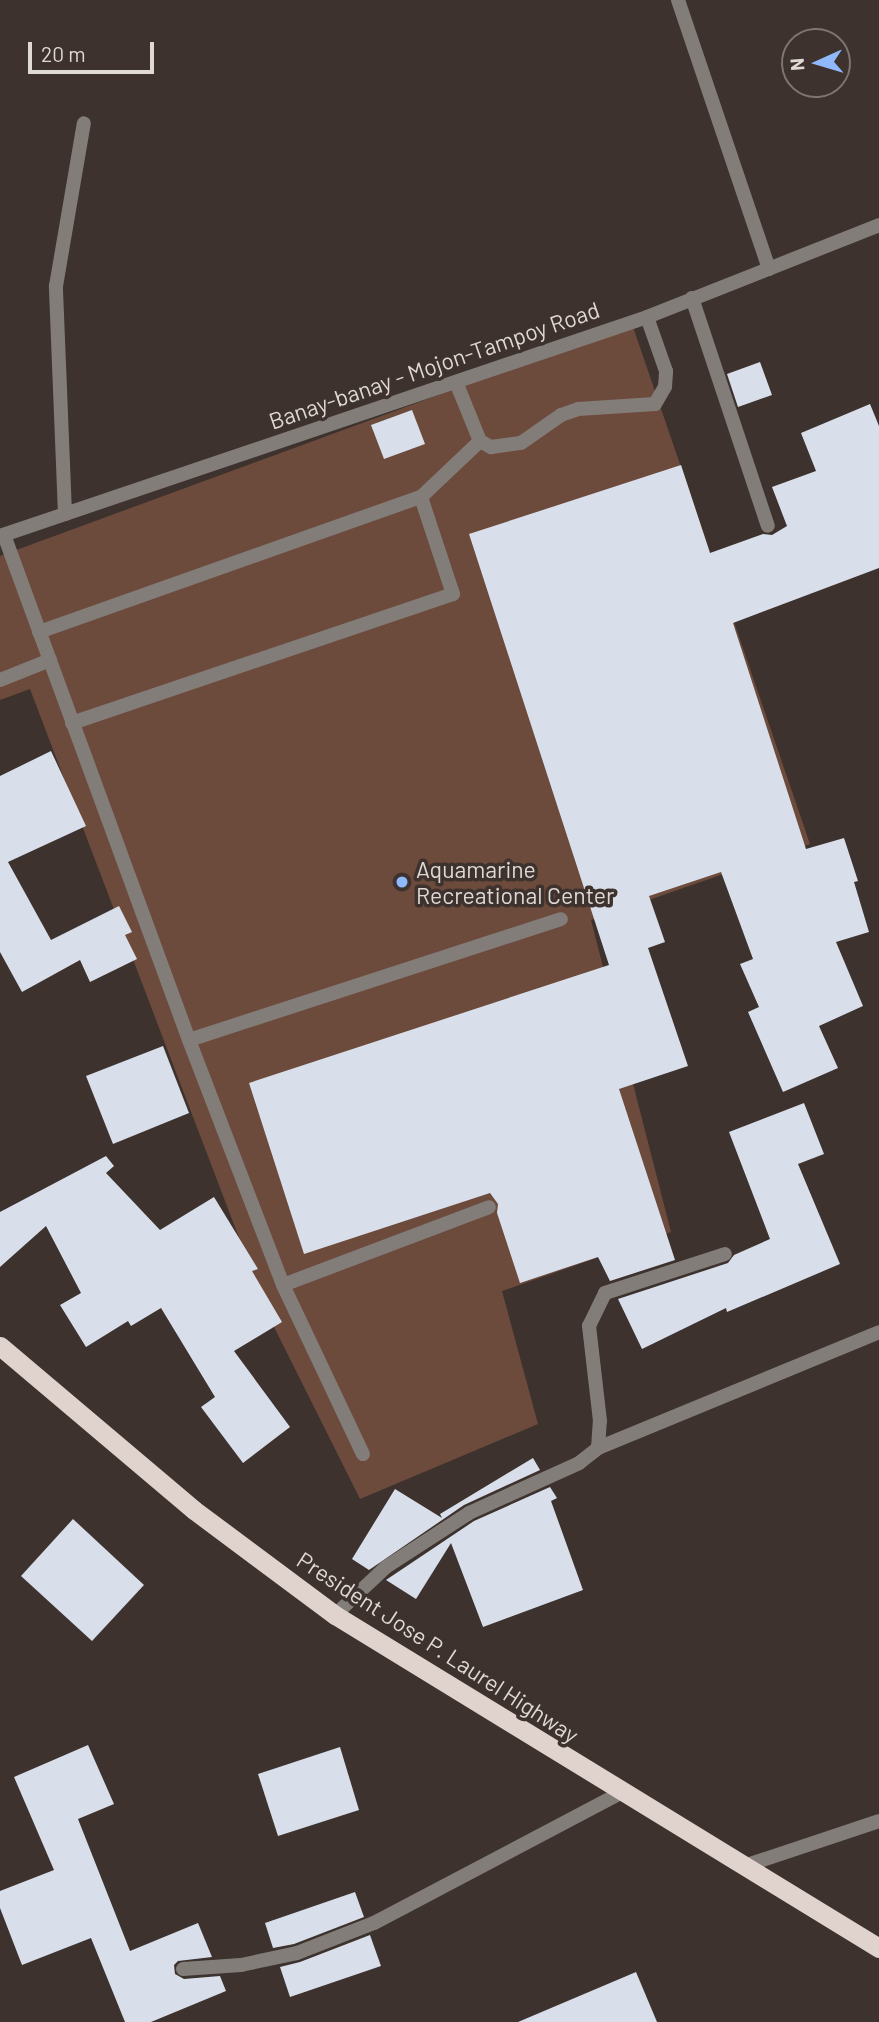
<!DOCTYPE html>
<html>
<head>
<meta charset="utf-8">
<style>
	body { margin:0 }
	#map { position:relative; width:879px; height:2022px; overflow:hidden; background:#3d322d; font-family:Barlow,sans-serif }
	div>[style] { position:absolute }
	.green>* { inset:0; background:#6d4b3c }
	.building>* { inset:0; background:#d8dfeb }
	.service>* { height:14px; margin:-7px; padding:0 7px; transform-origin:7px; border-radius:7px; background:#837d7a }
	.minor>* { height:14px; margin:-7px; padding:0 7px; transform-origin:7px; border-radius:7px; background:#837d7a }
	.tertiary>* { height:14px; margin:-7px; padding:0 7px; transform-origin:7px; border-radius:7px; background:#837d7a }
	.trunk>* { height:19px; margin:-9.5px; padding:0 9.5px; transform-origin:9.5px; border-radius:9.5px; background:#e0d3cd }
	.dots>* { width:19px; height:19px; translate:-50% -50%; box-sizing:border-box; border:4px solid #3d322d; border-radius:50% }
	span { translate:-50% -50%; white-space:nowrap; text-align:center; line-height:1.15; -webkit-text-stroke:7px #3d322d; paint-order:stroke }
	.street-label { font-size:23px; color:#dfd8d5 }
	.poi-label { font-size:23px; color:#dfd8d5 }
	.left { translate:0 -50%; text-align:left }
	.north { position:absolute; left:781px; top:28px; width:70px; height:70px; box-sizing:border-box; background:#3d322d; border:2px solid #7e7470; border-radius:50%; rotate:266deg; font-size:19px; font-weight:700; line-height:28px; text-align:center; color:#dfd8d5 }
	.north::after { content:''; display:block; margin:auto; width:24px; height:32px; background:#90b8fd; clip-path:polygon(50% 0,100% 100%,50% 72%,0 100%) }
	.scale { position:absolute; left:28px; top:42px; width:126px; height:32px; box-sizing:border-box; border:4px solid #dfd8d5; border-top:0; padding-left:9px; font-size:21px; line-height:24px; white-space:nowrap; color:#dfd8d5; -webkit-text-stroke:5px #3d322d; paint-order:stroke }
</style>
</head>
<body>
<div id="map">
	<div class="green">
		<i style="clip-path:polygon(632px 324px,810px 844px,591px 920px,671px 1232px,502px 1291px,538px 1424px,360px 1499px,270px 1319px,30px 689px,0 700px,0 556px)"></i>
	</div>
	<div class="building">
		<i style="clip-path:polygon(760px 362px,772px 395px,738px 407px,727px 374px)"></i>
		<i style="clip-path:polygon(870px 404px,879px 426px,879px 568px,733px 623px,806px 849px,844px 838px,858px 881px,854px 882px,869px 932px,836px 942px,863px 1006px,819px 1026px,838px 1068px,783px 1092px,748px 1012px,759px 1007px,740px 964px,753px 959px,721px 872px,649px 896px,665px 942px,648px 948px,688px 1066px,619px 1089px,675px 1260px,610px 1281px,598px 1257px,520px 1283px,497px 1213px,498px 1204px,490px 1193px,304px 1254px,249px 1083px,609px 965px,469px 534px,681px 465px,710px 553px,763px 534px,772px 535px,787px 526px,772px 487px,816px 471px,801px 433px)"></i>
		<i style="clip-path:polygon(412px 410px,425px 444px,384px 459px,371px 425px)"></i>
		<i style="clip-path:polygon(51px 751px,86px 826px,8px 862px,51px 940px,119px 906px,132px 932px,125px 935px,137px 959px,90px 982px,80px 960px,22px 992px,0 952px,0 776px)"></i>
		<i style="clip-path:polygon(163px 1046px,189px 1113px,113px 1144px,86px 1076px)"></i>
		<i style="clip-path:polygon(804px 1103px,824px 1154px,798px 1164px,840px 1264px,727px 1312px,726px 1308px,642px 1349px,618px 1299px,728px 1263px,734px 1255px,770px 1239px,729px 1132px)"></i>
		<i style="clip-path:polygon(106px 1156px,114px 1166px,106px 1173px,160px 1230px,214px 1197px,258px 1269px,252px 1271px,282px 1322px,234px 1351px,290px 1427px,243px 1463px,201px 1407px,215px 1397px,161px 1308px,131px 1326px,128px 1321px,86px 1347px,60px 1305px,81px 1293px,46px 1226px,0 1267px,0 1212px)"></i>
		<i style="clip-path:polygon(533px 1458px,540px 1470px,464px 1505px,369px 1570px,352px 1559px,395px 1489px,442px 1518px,440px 1514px)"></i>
		<i style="clip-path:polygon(550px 1487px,557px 1498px,551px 1501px,583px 1590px,483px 1627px,451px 1543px,416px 1599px,386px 1580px,474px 1521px)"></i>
		<i style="clip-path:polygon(73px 1519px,144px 1585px,92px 1641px,21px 1576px)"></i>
		<i style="clip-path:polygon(88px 1745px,114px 1804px,78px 1819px,130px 1951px,198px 1923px,212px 1957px,178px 1961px,174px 1965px,175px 1974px,184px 1979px,220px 1976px,226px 1991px,151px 2022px,125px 2022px,91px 1938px,22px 1965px,0 1908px,0 1891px,54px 1870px,14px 1777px)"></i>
		<i style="clip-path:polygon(340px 1747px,359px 1810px,278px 1836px,258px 1774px)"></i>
		<i style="clip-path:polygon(355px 1892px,364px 1917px,294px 1944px,273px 1948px,265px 1923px)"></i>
		<i style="clip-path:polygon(370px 1935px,381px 1966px,290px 1997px,280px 1967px,300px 1962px)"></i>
		<i style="clip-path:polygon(636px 1972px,657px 2022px,518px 2022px)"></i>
	</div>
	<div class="service">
		<i style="left:678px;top:0;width:284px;rotate:71.3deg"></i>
		<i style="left:692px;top:298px;width:240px;rotate:71.6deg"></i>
		<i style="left:456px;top:382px;width:64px;rotate:67.9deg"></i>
		<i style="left:480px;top:441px;width:13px;rotate:29deg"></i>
		<i style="left:491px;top:447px;width:30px;rotate:-8deg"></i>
		<i style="left:521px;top:443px;width:49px;rotate:-35deg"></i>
		<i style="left:561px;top:415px;width:18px;rotate:-19deg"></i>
		<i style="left:578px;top:409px;width:77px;rotate:-3.7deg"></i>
		<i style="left:655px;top:404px;width:20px;rotate:-60deg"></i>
		<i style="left:665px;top:387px;width:16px;rotate:-86deg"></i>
		<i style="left:666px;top:371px;width:57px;rotate:-109.4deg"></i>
		<i style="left:65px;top:514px;width:228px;rotate:-92.3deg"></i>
		<i style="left:56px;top:286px;width:165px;rotate:-80.3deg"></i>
		<i style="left:4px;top:535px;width:538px;rotate:69.88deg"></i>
		<i style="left:189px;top:1040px;width:262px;rotate:69deg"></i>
		<i style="left:283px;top:1285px;width:187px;rotate:64.7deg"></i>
		<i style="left:39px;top:632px;width:405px;rotate:-19.5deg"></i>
		<i style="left:421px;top:497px;width:81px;rotate:-43.5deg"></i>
		<i style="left:0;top:680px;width:54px;rotate:-21.8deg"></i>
		<i style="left:72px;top:723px;width:402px;rotate:-18.7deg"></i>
		<i style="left:453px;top:594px;width:102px;rotate:-108.3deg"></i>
		<i style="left:189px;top:1040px;width:391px;rotate:-18deg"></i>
		<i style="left:283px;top:1285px;width:220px;rotate:-20.7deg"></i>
		<i style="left:598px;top:1448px;width:304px;rotate:-22.4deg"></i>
		<i style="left:744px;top:1866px;width:142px;rotate:-18.4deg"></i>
		<i style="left:183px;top:1969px;width:58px;rotate:-3.9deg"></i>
		<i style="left:241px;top:1965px;width:57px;rotate:-12.1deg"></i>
		<i style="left:297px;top:1953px;width:83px;rotate:-21.3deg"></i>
		<i style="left:374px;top:1923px;width:279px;rotate:-27.8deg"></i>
	</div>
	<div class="minor">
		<i style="left:335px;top:1615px;width:70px;rotate:-43.3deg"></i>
		<i style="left:386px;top:1567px;width:99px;rotate:-33deg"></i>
		<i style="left:469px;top:1513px;width:121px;rotate:-24.4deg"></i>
		<i style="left:579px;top:1463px;width:24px;rotate:-38deg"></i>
		<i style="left:598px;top:1448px;width:27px;rotate:-86deg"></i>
		<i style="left:600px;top:1421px;width:96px;rotate:-96.6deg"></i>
		<i style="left:589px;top:1326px;width:37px;rotate:-64deg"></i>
		<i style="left:605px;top:1293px;width:126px;rotate:-18deg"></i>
	</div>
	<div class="tertiary">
		<i style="left:0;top:536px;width:683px;rotate:-18.7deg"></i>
		<i style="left:647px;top:317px;width:250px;rotate:-21.6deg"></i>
	</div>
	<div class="trunk">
		<i style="left:0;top:1346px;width:254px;rotate:40.2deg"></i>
		<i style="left:194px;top:1510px;width:176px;rotate:36.7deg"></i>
		<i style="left:335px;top:1615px;width:638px;rotate:31.47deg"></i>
	</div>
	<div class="dots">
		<i style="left:402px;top:882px;background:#90b8fd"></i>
	</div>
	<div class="street-label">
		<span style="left:434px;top:365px;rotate:-19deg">Banay-banay - Mojon-Tampoy Road</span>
		<span style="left:438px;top:1647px;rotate:33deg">President Jose P. Laurel Highway</span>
	</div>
	<div class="poi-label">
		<span class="left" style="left:416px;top:882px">Aquamarine<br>Recreational Center</span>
	</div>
	<div class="north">N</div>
	<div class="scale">20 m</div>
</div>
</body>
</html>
